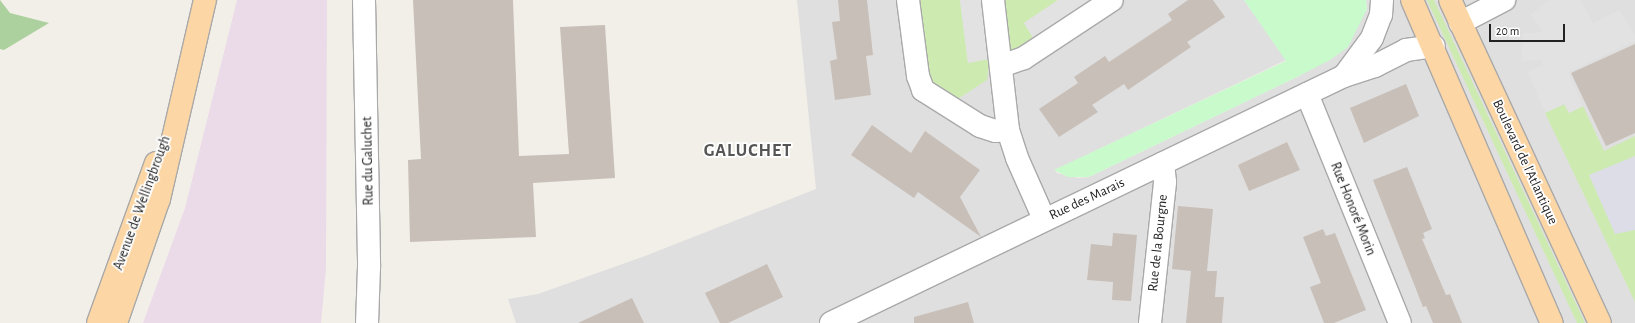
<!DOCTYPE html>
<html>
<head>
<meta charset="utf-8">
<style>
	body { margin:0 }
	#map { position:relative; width:1635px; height:323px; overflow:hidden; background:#f2efe9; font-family:"Alegreya Sans",sans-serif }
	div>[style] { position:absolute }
	.residential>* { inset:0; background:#e0dfdf }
	.industrial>* { inset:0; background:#ebdbe8 }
	.grass>* { inset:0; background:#cdebb0 }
	.forest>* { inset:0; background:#add19e }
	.park>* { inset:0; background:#c8facc }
	.parking>* { inset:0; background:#e2e2e2 }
	.plaza>* { inset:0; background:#dddde8 }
	.building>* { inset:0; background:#c7bfb8 }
	.roads { filter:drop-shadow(1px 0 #a9a9a9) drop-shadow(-1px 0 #a9a9a9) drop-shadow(0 1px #a9a9a9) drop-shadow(0 -1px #a9a9a9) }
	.minor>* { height:22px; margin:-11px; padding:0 11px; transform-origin:11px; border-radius:11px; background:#fff }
	.major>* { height:22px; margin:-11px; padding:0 11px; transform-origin:11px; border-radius:11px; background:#fcd6a4 }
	span { translate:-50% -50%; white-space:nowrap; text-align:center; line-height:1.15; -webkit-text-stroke:3.5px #fff; paint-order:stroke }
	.street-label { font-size:14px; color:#222 }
	.district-label { font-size:18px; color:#555; font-weight:700; letter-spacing:1px }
	.scale { position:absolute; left:1489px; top:24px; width:76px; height:18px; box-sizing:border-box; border:2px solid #222; border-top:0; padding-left:5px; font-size:12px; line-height:14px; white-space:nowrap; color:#222; -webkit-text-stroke:3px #fff; paint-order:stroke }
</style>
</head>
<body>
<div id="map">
	<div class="residential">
		<i style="clip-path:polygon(797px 0,1244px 0,1286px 60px,1055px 170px,1057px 173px,1078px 178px,1089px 177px,1299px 76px,1367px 10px,1366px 0,1635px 0,1635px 323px,516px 323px,508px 299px,538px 294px,645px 256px,816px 189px)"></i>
	</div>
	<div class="industrial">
		<i style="clip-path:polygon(237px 0,327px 0,326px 268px,321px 323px,143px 323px,185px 208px)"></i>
	</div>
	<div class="grass">
		<i style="clip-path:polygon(915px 0,960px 0,968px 63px,986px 58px,989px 64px,987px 80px,953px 102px,927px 86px)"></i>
		<i style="clip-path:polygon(1001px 0,1058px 0,1024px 23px,1033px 37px,1016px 49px,1008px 49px)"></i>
		<i style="clip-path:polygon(1427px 0,1434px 0,1585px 323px,1577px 323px)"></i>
		<i style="clip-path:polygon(1565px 104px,1569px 113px,1583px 106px,1604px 151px,1635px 136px,1635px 302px,1545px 113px)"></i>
	</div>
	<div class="forest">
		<i style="clip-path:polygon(0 0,10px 13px,49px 23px,4px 50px,0 49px)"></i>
	</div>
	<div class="park">
		<i style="clip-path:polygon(1244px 0,1366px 0,1367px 9px,1348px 47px,1330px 60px,1299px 76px,1089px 177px,1068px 177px,1054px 170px,1286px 61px)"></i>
	</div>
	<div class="parking">
		<i style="clip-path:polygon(960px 0,993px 0,1000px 57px,968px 63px)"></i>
		<i style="clip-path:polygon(1058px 0,1096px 0,1039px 48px,1024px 23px)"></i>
		<i style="clip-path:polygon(1550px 0,1580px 0,1593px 23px,1619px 10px,1635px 36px,1635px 41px,1568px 72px,1583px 106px,1569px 113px,1564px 104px,1545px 113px,1528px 72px,1544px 65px,1541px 60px,1521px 61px,1523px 33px,1539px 33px,1542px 30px,1530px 15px)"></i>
	</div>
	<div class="plaza">
		<i style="clip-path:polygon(1635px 156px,1635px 230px,1615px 234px,1589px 175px)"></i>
	</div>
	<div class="building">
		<i style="clip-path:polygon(413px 0,513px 0,519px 156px,569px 154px,560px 27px,605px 25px,615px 178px,533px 183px,536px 237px,410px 242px,408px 160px,421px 159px)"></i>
		<i style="clip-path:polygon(838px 0,867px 0,873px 55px,866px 56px,871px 95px,835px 100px,830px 61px,837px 59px,832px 22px,840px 21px)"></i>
		<i style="clip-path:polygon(1188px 0,1213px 0,1225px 17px,1187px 42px,1191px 47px,1128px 90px,1124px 84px,1092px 105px,1098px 112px,1059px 137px,1039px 109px,1078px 83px,1074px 77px,1105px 56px,1109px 62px,1172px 20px,1168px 14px)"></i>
		<i style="clip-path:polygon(1635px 44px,1635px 133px,1606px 146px,1571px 73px)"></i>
		<i style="clip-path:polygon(1406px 84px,1419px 116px,1364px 143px,1350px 108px)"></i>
		<i style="clip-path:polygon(872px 125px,911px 153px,925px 131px,980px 170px,960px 197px,981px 237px,918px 192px,914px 198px,851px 155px)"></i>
		<i style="clip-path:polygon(1287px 142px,1300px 170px,1249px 191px,1238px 165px)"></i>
		<i style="clip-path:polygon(1407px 167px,1432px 229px,1423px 233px,1425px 238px,1422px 239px,1446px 295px,1450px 294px,1462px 323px,1433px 323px,1426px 306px,1423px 307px,1373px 180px)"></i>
		<i style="clip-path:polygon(1178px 206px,1213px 209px,1207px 271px,1217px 271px,1215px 297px,1224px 297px,1222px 323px,1186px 323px,1191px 271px,1172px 269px)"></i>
		<i style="clip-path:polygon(1323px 229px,1326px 236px,1335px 233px,1366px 310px,1334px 323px,1324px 323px,1310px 287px,1321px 283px,1303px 237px)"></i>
		<i style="clip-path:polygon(1113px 233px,1137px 235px,1131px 301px,1112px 300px,1113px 282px,1087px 280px,1091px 244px,1112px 246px)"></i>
		<i style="clip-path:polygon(767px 264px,783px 297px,728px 323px,720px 323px,705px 293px)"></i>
		<i style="clip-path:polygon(632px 298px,644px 323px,578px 323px)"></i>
		<i style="clip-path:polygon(968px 302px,974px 323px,914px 323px,914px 317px)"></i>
	</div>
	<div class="roads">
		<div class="minor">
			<i style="left:364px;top:0;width:267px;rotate:88.9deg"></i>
			<i style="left:369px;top:267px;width:56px;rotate:92deg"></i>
			<i style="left:908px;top:0;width:77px;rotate:82.5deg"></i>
			<i style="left:918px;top:76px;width:15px;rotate:70deg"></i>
			<i style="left:923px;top:90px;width:67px;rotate:32.3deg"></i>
			<i style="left:980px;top:126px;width:16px;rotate:18deg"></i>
			<i style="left:995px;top:131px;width:13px;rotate:-4deg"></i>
			<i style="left:993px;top:0;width:131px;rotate:83.4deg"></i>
			<i style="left:1008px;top:130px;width:29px;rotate:72deg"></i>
			<i style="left:1017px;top:158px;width:67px;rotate:66.1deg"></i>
			<i style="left:1460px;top:23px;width:50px;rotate:-27.6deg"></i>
			<i style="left:1001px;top:66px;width:24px;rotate:-19deg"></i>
			<i style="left:1024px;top:58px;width:105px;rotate:-33.4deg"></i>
			<i style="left:1344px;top:76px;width:47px;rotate:-53.6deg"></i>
			<i style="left:1372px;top:38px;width:25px;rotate:-69deg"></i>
			<i style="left:1381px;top:15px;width:15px;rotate:-86deg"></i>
			<i style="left:1307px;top:94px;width:247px;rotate:67.9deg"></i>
			<i style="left:831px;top:323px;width:569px;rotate:-25.71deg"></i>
			<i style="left:1344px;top:76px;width:33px;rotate:-18deg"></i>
			<i style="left:1375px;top:66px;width:35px;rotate:-27deg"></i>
			<i style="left:1406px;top:50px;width:28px;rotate:-8deg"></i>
			<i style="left:1150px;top:323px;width:142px;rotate:-83.9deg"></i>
			<i style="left:1165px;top:182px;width:19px;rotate:-96deg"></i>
		</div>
		<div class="major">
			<i style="left:1412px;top:0;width:352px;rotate:66.6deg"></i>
			<i style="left:1450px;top:0;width:356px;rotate:65.1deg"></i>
			<i style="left:98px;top:323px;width:170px;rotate:-70.1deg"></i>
			<i style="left:116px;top:323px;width:131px;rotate:-70.9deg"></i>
			<i style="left:159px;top:199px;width:204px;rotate:-77deg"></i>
		</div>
	</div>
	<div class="street-label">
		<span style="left:368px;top:161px;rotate:-91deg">Rue du Galuchet</span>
		<span style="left:1525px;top:162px;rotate:65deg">Boulevard de l'Atlantique</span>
		<span style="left:1087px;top:199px;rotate:-25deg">Rue des Marais</span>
		<span style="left:142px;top:203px;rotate:-70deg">Avenue de Wellingbrough</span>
		<span style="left:1353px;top:209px;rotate:68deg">Rue Honoré Morin</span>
		<span style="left:1158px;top:243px;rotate:-84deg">Rue de la Bourgne</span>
	</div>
	<div class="district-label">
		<span style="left:748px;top:151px">GALUCHET</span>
	</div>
	<div class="scale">20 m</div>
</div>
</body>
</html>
